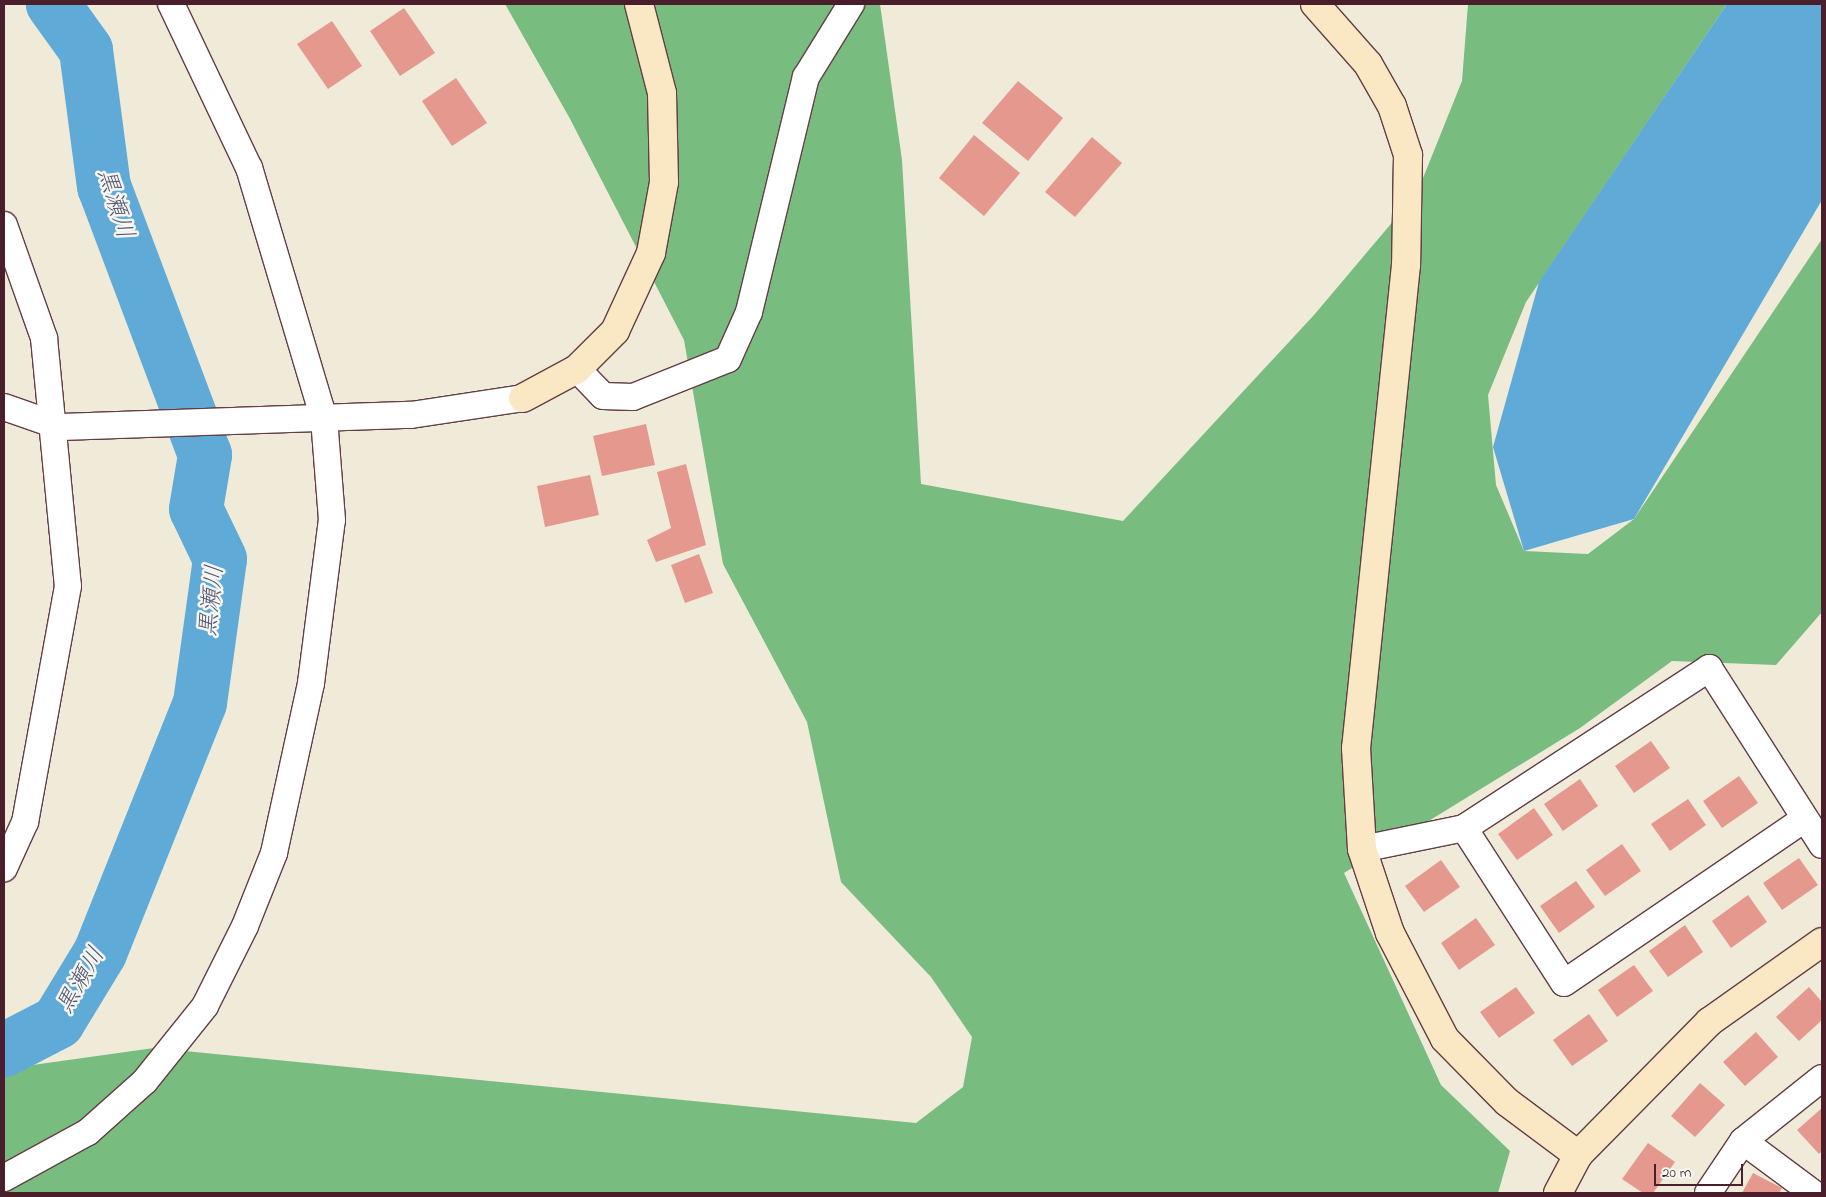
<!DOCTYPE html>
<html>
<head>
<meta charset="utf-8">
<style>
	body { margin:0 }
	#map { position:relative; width:1826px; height:1197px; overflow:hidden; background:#f0ebd8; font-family:"Indie Flower","Klee One",sans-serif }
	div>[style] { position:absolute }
	.forest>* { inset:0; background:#78bc80 }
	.water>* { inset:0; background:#60aad8 }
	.river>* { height:54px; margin:-27px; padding:0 27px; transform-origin:27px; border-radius:27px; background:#60aad8 }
	.building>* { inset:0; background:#e4988e }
	.roads { filter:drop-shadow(1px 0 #633e45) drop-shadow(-1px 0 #633e45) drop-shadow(0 1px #633e45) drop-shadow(0 -1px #633e45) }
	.street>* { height:26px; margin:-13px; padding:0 13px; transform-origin:13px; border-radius:13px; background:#fff }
	.secondary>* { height:28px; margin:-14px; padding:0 14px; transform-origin:14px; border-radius:14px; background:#fae7c3 }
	span { translate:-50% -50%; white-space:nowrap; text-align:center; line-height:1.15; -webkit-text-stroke:5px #f6f6f2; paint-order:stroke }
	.water-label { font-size:24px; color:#535770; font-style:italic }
	.frame { position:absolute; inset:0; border:5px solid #4a1f2b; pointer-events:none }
	.scale { position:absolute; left:1654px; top:1164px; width:89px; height:22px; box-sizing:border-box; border:2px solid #4a1f2b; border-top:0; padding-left:6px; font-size:15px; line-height:18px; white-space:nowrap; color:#4a1f2b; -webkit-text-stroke:4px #f6f6f2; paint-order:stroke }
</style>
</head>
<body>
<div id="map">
	<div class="forest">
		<i style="clip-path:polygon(505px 4px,880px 4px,902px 160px,921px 484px,1123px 521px,1314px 315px,1417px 193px,1462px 81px,1468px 4px,1727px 4px,1526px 302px,1488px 395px,1496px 485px,1524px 551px,1588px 554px,1634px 519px,1822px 239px,1822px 612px,1776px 665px,1672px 661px,1580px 728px,1344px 873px,1441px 1085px,1510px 1151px,1498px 1193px,4px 1193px,4px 1069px,154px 1048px,916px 1123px,963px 1087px,972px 1037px,931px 977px,841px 882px,807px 722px,723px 564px,684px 340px,569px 117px)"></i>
	</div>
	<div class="water">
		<i style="clip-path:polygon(1727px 4px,1822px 4px,1822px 200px,1634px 519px,1524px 551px,1493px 447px,1539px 282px)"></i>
	</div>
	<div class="river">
		<i style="left:4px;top:1050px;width:61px;rotate:-27.4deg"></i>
		<i style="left:58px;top:1022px;width:81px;rotate:-58.7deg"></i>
		<i style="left:100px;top:953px;width:269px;rotate:-68.2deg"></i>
		<i style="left:200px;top:703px;width:145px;rotate:-82.1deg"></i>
		<i style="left:220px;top:559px;width:55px;rotate:-115.6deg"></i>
		<i style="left:196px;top:509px;width:55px;rotate:-80.5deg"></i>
		<i style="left:205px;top:455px;width:286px;rotate:-110.6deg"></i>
		<i style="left:104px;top:187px;width:138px;rotate:-97.5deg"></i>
		<i style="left:86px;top:50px;width:57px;rotate:-125.7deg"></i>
	</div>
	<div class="building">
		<i style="clip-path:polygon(404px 8px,435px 53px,400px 76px,370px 31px)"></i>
		<i style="clip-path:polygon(332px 21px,362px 66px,328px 89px,297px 44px)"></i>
		<i style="clip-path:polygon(456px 78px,487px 123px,452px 146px,422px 101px)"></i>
		<i style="clip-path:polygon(1018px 81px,1063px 118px,1028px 161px,982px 123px)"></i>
		<i style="clip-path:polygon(974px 135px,1020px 173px,984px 216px,939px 178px)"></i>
		<i style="clip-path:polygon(1092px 137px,1122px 163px,1075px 217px,1045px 192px)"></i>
		<i style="clip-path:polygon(646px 424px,655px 465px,602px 476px,593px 436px)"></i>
		<i style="clip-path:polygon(686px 464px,706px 545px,656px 562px,647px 540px,671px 528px,657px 472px)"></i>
		<i style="clip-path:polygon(590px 475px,599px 515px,545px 527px,537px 486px)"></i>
		<i style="clip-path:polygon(699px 554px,713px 593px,685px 603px,671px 565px)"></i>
		<i style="clip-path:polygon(1651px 741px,1670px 768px,1634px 793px,1615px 766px)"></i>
		<i style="clip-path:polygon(1739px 776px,1758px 803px,1722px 828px,1703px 801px)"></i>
		<i style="clip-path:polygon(1580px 779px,1598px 806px,1563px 831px,1544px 804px)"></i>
		<i style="clip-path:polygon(1688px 799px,1706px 825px,1670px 851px,1651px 824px)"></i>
		<i style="clip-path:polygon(1534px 808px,1553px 835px,1517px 860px,1498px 834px)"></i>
		<i style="clip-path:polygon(1622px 844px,1641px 871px,1605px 896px,1586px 870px)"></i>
		<i style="clip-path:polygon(1799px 858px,1818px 885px,1782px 910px,1763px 883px)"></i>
		<i style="clip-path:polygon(1441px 860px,1460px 887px,1424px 912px,1405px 886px)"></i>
		<i style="clip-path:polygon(1576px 881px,1595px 907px,1559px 933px,1540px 906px)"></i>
		<i style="clip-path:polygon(1748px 895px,1767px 922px,1731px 948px,1712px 921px)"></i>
		<i style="clip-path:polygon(1476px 918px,1495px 945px,1459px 970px,1441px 943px)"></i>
		<i style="clip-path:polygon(1685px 925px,1703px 952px,1668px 977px,1649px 951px)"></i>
		<i style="clip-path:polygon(1634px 965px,1653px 991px,1617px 1017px,1598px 990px)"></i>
		<i style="clip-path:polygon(1516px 987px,1535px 1013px,1499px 1038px,1480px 1012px)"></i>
		<i style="clip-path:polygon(1809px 987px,1822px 1002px,1822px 1020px,1799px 1041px,1776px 1017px)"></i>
		<i style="clip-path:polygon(1589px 1014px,1608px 1041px,1572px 1066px,1553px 1040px)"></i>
		<i style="clip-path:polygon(1756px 1032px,1778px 1057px,1745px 1086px,1723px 1062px)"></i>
		<i style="clip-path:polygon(1700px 1083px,1725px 1105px,1695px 1137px,1671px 1116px)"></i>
		<i style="clip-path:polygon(1822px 1108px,1822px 1151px,1819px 1154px,1797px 1130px)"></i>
		<i style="clip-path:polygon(1648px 1143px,1675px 1162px,1653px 1193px,1643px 1193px,1622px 1179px)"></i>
		<i style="clip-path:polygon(1753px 1173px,1782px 1188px,1779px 1193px,1742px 1193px)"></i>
	</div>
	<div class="roads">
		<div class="street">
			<i style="left:4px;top:225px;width:120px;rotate:70.5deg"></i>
			<i style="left:44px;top:338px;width:249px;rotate:84.5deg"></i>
			<i style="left:68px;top:586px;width:240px;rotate:100.3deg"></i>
			<i style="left:25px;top:822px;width:51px;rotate:114.5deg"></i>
			<i style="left:577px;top:369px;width:37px;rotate:46deg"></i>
			<i style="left:603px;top:396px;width:30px;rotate:2deg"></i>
			<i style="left:633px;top:397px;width:102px;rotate:-21.8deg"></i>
			<i style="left:728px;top:359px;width:51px;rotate:-65.9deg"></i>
			<i style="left:749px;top:312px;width:242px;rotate:-76.4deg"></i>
			<i style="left:806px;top:77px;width:86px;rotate:-58.3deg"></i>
			<i style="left:4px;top:407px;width:60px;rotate:19.3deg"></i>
			<i style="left:61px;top:427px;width:350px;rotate:-2deg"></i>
			<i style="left:411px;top:415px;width:113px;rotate:-8.6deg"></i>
			<i style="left:1464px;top:828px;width:184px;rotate:57.2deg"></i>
			<i style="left:1564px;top:983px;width:291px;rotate:-34.3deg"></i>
			<i style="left:1362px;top:849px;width:104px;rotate:-11.6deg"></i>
			<i style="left:1464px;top:828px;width:293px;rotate:-33.1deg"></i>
			<i style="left:1709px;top:668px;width:210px;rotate:57.4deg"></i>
			<i style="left:1743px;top:1141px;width:87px;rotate:36.6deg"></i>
			<i style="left:4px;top:1178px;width:96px;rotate:-28.7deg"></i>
			<i style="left:88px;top:1132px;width:76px;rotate:-41.8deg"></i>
			<i style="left:145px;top:1081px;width:96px;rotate:-51.3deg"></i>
			<i style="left:205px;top:1006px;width:89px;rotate:-63.4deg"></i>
			<i style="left:245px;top:926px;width:79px;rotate:-68.3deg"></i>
			<i style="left:274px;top:853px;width:174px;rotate:-77.7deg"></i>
			<i style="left:311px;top:683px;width:164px;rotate:-82.7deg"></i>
			<i style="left:332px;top:520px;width:101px;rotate:-94.5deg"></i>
			<i style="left:324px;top:419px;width:262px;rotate:-106.6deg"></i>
			<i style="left:249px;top:168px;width:182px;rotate:-115.4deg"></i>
			<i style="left:1708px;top:1193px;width:63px;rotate:-56.1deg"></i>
			<i style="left:1743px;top:1141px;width:101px;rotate:-38.6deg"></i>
		</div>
		<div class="secondary">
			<i style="left:1315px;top:4px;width:80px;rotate:48.5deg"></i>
			<i style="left:1368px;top:64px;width:48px;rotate:60.3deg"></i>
			<i style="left:1392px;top:106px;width:52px;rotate:71.9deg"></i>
			<i style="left:1408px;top:155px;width:110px;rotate:91deg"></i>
			<i style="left:1406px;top:265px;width:486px;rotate:95.9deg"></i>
			<i style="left:1356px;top:748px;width:101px;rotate:86.6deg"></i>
			<i style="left:1362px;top:849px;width:89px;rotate:71.6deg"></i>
			<i style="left:1390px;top:933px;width:119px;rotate:62.6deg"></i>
			<i style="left:1445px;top:1039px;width:88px;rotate:45.5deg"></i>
			<i style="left:1507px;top:1102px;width:89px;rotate:36.7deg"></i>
			<i style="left:523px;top:398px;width:61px;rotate:-28.2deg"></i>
			<i style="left:577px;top:369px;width:54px;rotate:-45deg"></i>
			<i style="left:615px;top:331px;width:86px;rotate:-65.2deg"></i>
			<i style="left:651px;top:253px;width:72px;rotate:-79.6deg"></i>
			<i style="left:664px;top:182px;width:89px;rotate:-91.3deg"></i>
			<i style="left:662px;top:93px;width:92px;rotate:-104.5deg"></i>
			<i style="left:1558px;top:1193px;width:43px;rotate:-62.2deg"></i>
			<i style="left:1578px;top:1155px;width:187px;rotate:-45.4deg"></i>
			<i style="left:1709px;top:1022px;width:138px;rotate:-35.3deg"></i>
		</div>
	</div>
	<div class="water-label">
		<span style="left:114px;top:204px;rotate:73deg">黒瀬川</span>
		<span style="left:213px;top:601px;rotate:-84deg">黒瀬川</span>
		<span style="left:82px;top:981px;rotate:-60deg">黒瀬川</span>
	</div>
	<div class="frame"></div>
	<div class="scale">20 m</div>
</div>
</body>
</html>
